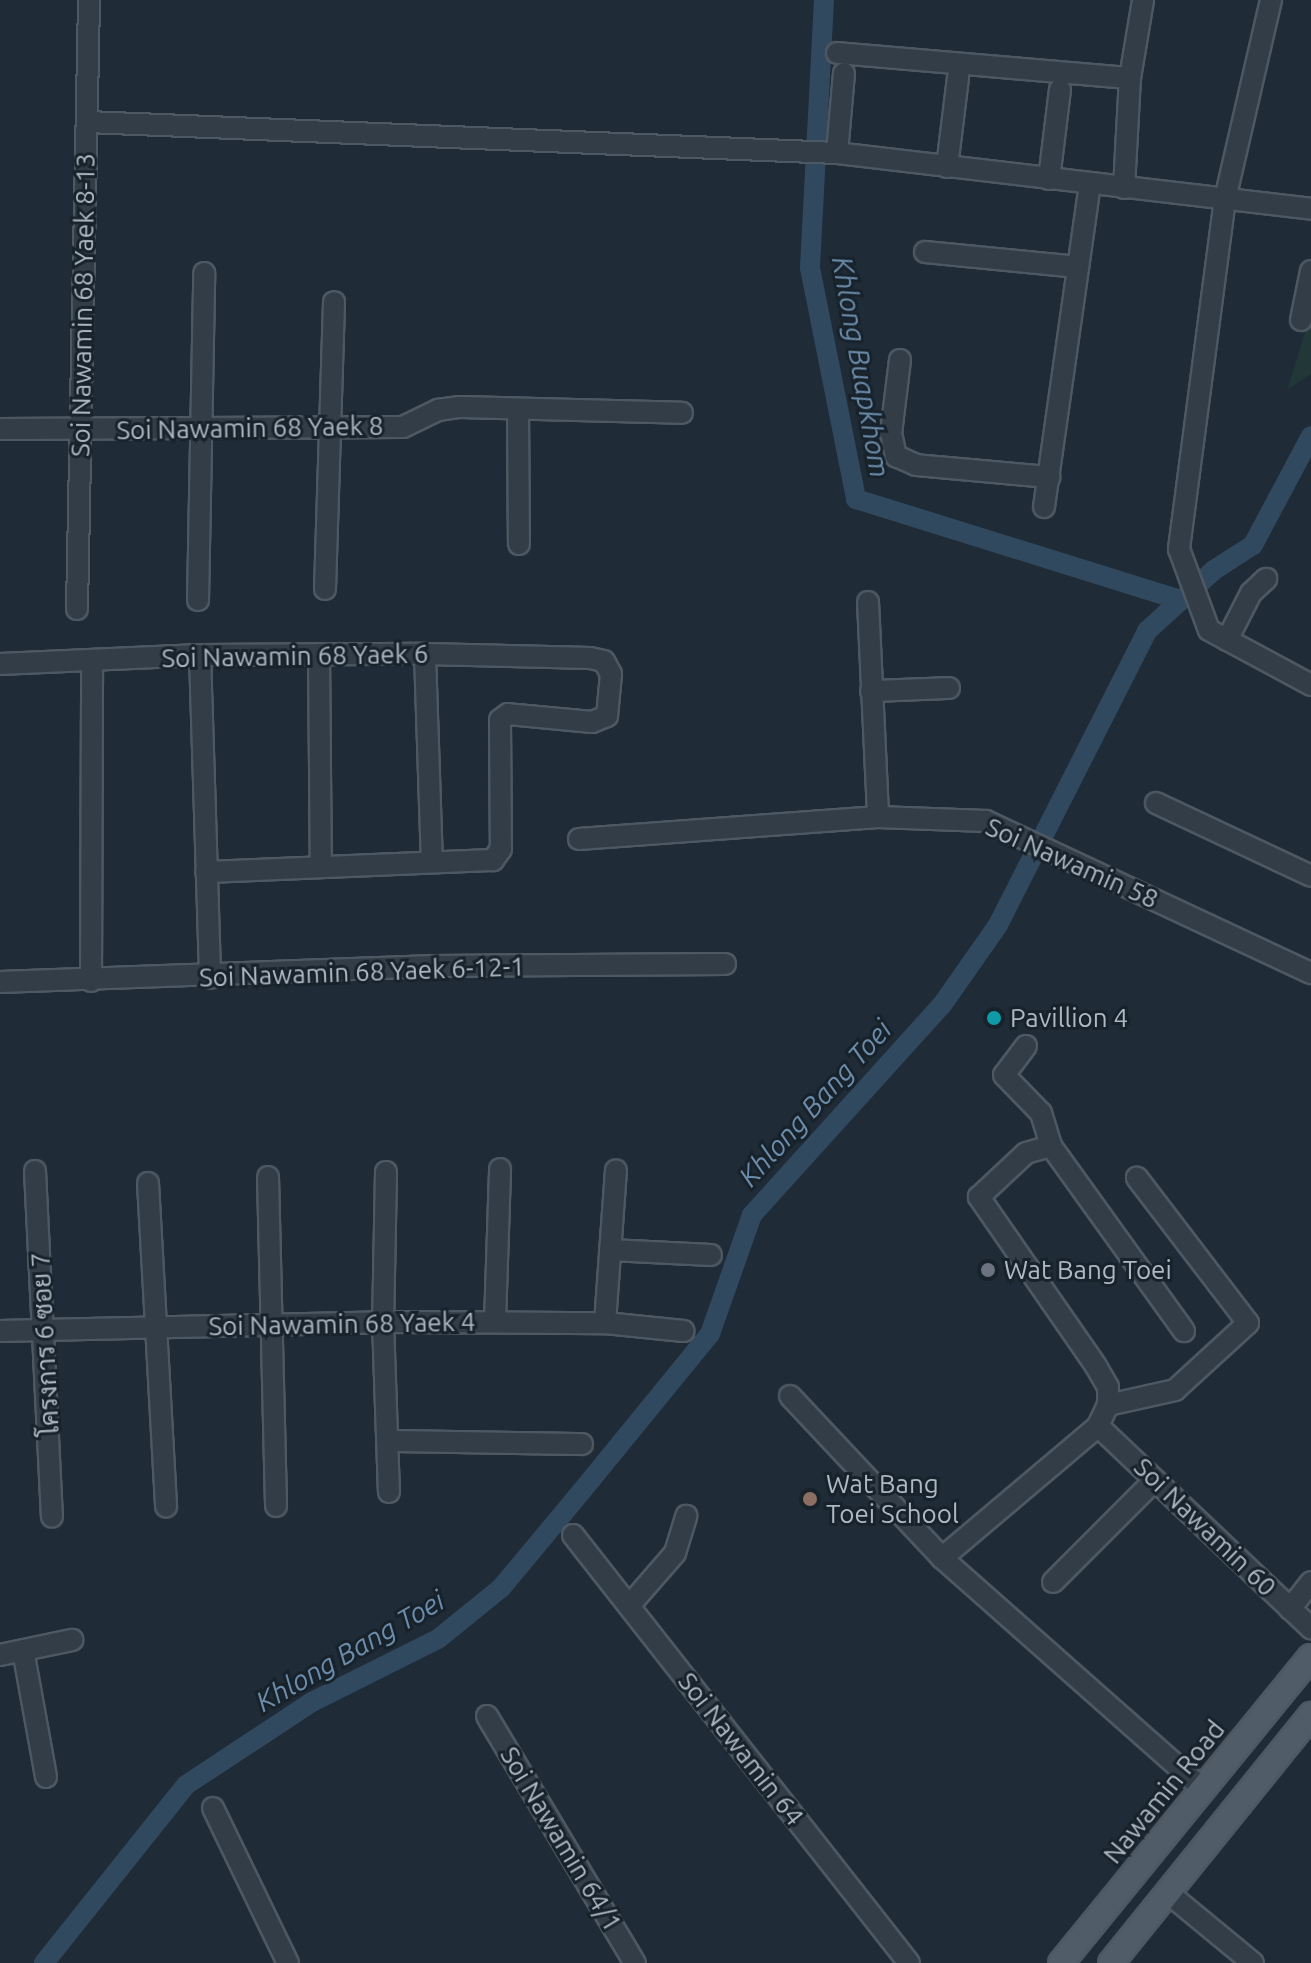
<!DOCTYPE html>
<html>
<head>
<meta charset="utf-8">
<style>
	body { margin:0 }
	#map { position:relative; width:1311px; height:1963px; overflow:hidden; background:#1f2b37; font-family:Ubuntu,Sarabun,sans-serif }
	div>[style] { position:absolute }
	.green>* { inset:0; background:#213738 }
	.canal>* { height:20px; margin:-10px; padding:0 10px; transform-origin:10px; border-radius:10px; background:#31495f }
	.roads { filter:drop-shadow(2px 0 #4d5862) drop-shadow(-2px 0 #4d5862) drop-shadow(0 2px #4d5862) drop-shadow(0 -2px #4d5862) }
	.minor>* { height:20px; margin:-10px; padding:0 10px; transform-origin:10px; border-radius:10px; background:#323d47 }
	.major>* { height:24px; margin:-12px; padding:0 12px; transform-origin:12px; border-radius:12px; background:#505c67 }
	.dots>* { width:22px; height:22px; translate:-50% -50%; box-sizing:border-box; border:4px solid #18222b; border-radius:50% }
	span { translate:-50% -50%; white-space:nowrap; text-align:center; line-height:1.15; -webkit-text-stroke:6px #18222b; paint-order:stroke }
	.street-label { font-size:26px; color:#acb8c4 }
	.poi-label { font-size:26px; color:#acb8c4 }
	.left { translate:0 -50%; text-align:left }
	.water-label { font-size:28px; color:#6b8caa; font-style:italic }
</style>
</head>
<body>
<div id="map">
	<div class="green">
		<i style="clip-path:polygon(1311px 313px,1311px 374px,1287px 390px)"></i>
	</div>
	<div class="canal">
		<i style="left:824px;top:0;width:268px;rotate:93deg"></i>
		<i style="left:810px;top:268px;width:236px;rotate:78.7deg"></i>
		<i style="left:856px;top:499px;width:340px;rotate:17.3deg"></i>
		<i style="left:44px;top:1963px;width:228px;rotate:-51.4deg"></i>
		<i style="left:186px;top:1785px;width:151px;rotate:-33.4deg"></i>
		<i style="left:312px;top:1702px;width:141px;rotate:-26.6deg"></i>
		<i style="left:438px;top:1639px;width:81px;rotate:-39deg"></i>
		<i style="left:501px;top:1588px;width:125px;rotate:-50.2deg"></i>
		<i style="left:581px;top:1492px;width:204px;rotate:-50.8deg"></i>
		<i style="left:710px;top:1334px;width:126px;rotate:-70.6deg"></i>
		<i style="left:752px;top:1215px;width:283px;rotate:-47.9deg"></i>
		<i style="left:942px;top:1005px;width:98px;rotate:-55deg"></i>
		<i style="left:998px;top:925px;width:330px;rotate:-63.1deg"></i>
		<i style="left:1147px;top:631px;width:91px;rotate:-42.3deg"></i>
		<i style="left:1214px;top:570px;width:46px;rotate:-32.7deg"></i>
		<i style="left:1253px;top:545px;width:123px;rotate:-62deg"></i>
	</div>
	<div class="roads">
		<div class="minor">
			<i style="left:1271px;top:0;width:204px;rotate:103deg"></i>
			<i style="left:1225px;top:199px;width:353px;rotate:97.5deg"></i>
			<i style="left:1179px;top:549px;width:86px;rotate:69.7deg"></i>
			<i style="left:1209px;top:630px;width:116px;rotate:28.3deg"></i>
			<i style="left:837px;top:53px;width:294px;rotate:4.9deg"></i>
			<i style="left:88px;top:122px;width:750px;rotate:2.37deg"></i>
			<i style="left:837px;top:153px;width:477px;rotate:6.7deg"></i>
			<i style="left:837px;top:153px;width:80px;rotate:-85deg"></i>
			<i style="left:947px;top:167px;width:91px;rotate:-83deg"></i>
			<i style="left:1049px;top:179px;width:90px;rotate:-83deg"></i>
			<i style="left:1124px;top:188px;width:110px;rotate:-86.9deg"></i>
			<i style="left:1130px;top:78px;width:79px;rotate:-80.5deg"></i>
			<i style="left:925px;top:252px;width:154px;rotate:5.6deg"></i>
			<i style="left:1301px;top:320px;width:50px;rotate:-78.5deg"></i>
			<i style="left:900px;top:360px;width:74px;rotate:97deg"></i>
			<i style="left:891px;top:433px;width:24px;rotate:78deg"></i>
			<i style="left:896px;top:456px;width:22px;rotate:24deg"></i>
			<i style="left:916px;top:465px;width:134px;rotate:5.2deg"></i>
			<i style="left:518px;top:409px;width:135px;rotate:89.6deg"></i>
			<i style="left:0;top:429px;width:403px;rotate:-0.3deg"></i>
			<i style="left:403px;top:427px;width:39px;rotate:-26deg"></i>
			<i style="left:438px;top:410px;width:22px;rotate:-8deg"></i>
			<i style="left:460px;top:407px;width:222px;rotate:1.5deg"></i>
			<i style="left:1044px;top:507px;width:326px;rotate:-81.9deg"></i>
			<i style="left:325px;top:589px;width:287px;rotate:-88.2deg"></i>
			<i style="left:198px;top:600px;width:327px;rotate:-88.9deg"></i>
			<i style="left:868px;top:602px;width:215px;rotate:87.3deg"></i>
			<i style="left:77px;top:609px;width:609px;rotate:-88.87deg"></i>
			<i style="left:1227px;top:640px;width:53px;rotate:-62.9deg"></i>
			<i style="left:1251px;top:593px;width:21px;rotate:-43deg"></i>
			<i style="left:319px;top:654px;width:213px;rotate:89.5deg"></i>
			<i style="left:425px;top:654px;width:208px;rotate:88.1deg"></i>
			<i style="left:200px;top:655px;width:323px;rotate:88.2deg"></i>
			<i style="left:0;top:664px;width:200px;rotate:-2.6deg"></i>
			<i style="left:200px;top:655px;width:225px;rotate:-0.3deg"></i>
			<i style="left:425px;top:654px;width:165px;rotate:1.4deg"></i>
			<i style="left:590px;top:658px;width:14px;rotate:12deg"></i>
			<i style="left:604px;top:661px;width:15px;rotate:62deg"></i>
			<i style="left:611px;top:674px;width:42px;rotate:95.4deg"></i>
			<i style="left:607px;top:716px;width:16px;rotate:158deg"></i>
			<i style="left:592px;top:722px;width:84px;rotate:-174.6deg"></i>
			<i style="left:508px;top:714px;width:10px;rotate:143deg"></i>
			<i style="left:500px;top:720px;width:129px;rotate:89.6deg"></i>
			<i style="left:501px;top:849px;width:14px;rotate:126deg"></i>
			<i style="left:493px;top:860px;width:287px;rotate:177.6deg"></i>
			<i style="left:871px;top:691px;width:78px;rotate:-2.2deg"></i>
			<i style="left:1156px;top:803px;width:171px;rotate:25.2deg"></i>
			<i style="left:579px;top:839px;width:300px;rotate:-4.2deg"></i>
			<i style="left:878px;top:817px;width:108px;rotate:2.1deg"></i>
			<i style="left:986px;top:821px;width:359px;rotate:25.1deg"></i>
			<i style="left:91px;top:981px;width:321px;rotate:-89.8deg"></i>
			<i style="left:0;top:982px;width:434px;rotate:-2.1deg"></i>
			<i style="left:434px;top:966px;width:291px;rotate:-0.4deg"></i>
			<i style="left:1026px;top:1046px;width:36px;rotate:127deg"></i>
			<i style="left:1004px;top:1075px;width:53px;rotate:45.8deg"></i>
			<i style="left:1041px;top:1113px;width:34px;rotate:73deg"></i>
			<i style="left:35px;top:1171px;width:346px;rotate:87.2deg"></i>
			<i style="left:386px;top:1172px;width:150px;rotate:91.1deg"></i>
			<i style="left:383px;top:1322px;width:170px;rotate:88deg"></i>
			<i style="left:268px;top:1177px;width:329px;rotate:88.6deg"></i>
			<i style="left:148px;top:1183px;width:324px;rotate:86.8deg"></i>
			<i style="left:610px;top:1250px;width:101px;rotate:2.8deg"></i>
			<i style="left:495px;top:1322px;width:153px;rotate:-88.1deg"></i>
			<i style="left:605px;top:1323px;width:153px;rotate:-85.9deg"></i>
			<i style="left:0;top:1331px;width:383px;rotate:-1.3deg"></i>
			<i style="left:383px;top:1322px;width:222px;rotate:0.3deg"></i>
			<i style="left:605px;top:1323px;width:79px;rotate:5.8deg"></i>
			<i style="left:790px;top:1396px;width:222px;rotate:46.8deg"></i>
			<i style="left:942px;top:1558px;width:349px;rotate:41.5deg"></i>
			<i style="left:1108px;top:1405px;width:69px;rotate:-12.6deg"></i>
			<i style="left:1175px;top:1390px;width:99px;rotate:-42.5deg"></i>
			<i style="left:1248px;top:1323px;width:183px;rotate:-127.4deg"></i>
			<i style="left:1098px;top:1426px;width:294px;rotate:43.5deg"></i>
			<i style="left:389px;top:1441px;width:193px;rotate:0.9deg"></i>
			<i style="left:573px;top:1535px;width:544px;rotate:51.87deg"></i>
			<i style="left:942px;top:1558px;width:204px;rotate:-40.2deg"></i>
			<i style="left:1098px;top:1426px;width:23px;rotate:-65deg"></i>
			<i style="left:1108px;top:1405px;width:18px;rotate:-90deg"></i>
			<i style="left:1108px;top:1387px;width:24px;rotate:-120deg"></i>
			<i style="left:1096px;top:1366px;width:206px;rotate:-124.7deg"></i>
			<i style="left:979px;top:1197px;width:64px;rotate:-43.1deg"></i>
			<i style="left:1026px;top:1153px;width:26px;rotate:-16deg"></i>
			<i style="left:1051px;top:1146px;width:228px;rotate:54.3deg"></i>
			<i style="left:1053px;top:1582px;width:144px;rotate:-45deg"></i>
			<i style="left:629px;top:1606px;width:70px;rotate:-49deg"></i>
			<i style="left:675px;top:1553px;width:39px;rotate:-73deg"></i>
			<i style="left:1290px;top:1609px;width:34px;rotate:-52deg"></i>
			<i style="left:23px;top:1650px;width:129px;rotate:79.7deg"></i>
			<i style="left:0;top:1655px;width:74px;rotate:-11.8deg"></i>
			<i style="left:487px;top:1716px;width:288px;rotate:59.1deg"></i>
			<i style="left:213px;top:1808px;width:172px;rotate:64.2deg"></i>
			<i style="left:1168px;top:1893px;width:110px;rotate:39.5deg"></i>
		</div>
		<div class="major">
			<i style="left:1061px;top:1963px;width:395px;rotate:-50.8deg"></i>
			<i style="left:1111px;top:1963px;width:319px;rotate:-51.1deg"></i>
		</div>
	</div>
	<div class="dots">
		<i style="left:994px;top:1018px;background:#0f9aa8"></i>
		<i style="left:988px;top:1270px;background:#6b7280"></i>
		<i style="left:810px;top:1499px;background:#8d6e63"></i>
	</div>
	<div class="street-label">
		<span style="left:83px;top:305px;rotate:-89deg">Soi Nawamin 68 Yaek 8-13</span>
		<span style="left:250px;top:428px;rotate:-1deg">Soi Nawamin 68 Yaek 8</span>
		<span style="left:295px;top:656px;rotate:-1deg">Soi Nawamin 68 Yaek 6</span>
		<span style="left:1072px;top:863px;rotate:24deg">Soi Nawamin 58</span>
		<span style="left:362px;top:972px;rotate:-2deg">Soi Nawamin 68 Yaek 6-12-1</span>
		<span style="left:342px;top:1324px;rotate:-1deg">Soi Nawamin 68 Yaek 4</span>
		<span style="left:45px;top:1344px;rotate:-93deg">โครงการ 6 ซอย 7</span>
		<span style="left:1205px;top:1527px;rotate:44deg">Soi Nawamin 60</span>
		<span style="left:741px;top:1749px;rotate:52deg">Soi Nawamin 64</span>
		<span style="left:1164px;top:1792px;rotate:-51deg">Nawamin Road</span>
		<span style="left:561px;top:1839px;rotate:59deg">Soi Nawamin 64/1</span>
	</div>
	<div class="poi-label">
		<span class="left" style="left:1010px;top:1018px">Pavillion 4</span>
		<span class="left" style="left:1004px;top:1270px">Wat Bang Toei</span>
		<span class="left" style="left:826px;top:1499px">Wat Bang<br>Toei School</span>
	</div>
	<div class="water-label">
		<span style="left:861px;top:367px;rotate:80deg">Khlong Buapkhom</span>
		<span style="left:815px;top:1103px;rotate:-48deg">Khlong Bang Toei</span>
		<span style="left:350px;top:1651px;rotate:-30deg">Khlong Bang Toei</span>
	</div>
</div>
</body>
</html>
